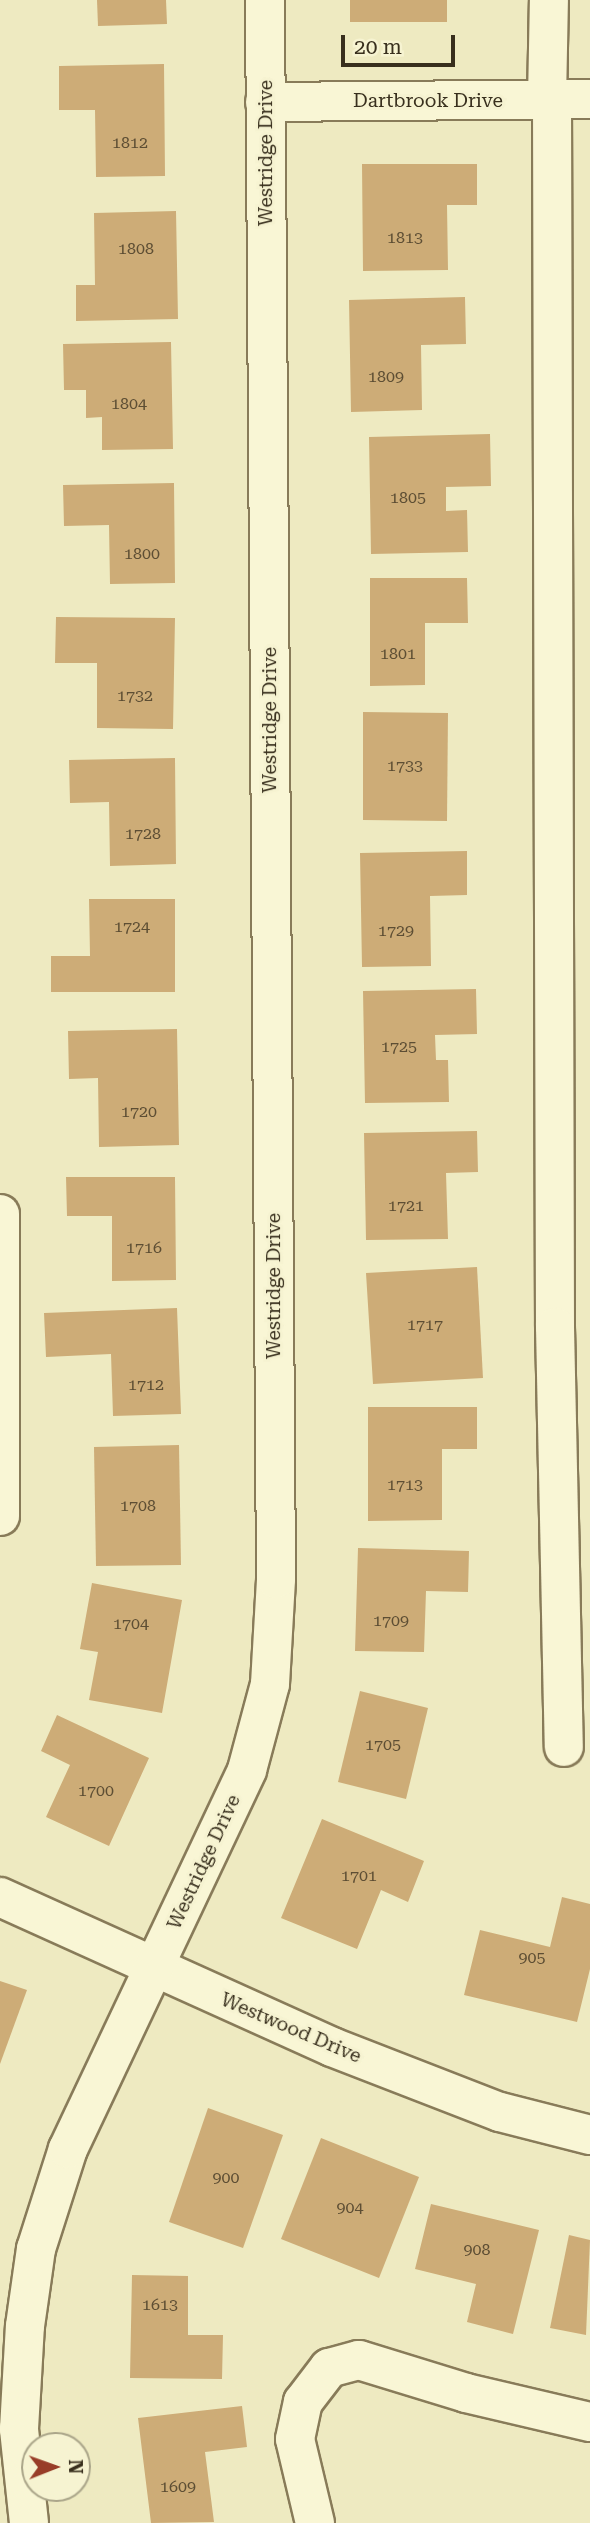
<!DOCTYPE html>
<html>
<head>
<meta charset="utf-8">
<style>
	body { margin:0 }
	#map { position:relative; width:590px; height:2523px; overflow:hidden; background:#eeeac1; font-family:"Roboto Serif",serif }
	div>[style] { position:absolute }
	.building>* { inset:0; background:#cdac77 }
	.roads { filter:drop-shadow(2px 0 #887b59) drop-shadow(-2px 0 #887b59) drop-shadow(0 2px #887b59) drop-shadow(0 -2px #887b59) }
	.minor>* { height:38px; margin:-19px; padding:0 19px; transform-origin:19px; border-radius:19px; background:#f9f6d5 }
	span { translate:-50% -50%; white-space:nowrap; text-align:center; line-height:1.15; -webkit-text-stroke:6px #f6f3d1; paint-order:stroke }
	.number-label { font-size:16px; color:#5d4e34 }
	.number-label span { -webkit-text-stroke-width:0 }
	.street-label { font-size:19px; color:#382f1d }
	.north { position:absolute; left:21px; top:2432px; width:70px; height:70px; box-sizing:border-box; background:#f6f3d1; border:2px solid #aaa589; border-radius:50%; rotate:89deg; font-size:19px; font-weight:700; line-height:28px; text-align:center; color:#382f1d }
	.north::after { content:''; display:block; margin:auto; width:24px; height:32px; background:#983d28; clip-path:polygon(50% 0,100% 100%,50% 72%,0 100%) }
	.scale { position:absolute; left:341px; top:35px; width:114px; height:32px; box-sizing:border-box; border:4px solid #382f1d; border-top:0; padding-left:9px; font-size:21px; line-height:24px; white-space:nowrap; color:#382f1d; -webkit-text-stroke:5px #f6f3d1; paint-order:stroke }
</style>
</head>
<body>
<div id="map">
	<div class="building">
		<i style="clip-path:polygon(97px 0,166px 0,167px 24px,98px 26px)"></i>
		<i style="clip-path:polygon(350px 0,447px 0,447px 22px,350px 22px)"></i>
		<i style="clip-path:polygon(164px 64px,165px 176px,96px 177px,95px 110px,59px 110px,59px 66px)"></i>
		<i style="clip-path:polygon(362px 164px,477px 164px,477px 205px,447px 205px,448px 270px,363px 271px)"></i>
		<i style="clip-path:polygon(176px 211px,178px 319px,76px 321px,76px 285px,95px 285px,94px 213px)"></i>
		<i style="clip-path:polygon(465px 297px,466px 344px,421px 345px,422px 410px,351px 412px,349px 300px)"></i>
		<i style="clip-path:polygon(171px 342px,173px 449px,102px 450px,102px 417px,86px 418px,86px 390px,64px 390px,63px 344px)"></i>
		<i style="clip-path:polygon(490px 434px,491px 486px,446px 487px,446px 511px,467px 510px,468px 552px,371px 554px,369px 437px)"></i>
		<i style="clip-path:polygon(174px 483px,175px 583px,110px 584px,109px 525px,64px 526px,63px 485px)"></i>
		<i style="clip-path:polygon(370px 578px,467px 578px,468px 623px,425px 623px,425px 685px,370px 686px)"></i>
		<i style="clip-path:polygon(56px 617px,175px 618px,173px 729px,97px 728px,97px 663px,55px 663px)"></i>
		<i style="clip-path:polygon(363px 712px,448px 713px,447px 821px,363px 820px)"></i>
		<i style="clip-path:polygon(175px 758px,176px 864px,110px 866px,109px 802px,70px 803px,69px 760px)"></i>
		<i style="clip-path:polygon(467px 851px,467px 895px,430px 896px,431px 966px,362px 967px,360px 853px)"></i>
		<i style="clip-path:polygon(89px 899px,175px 899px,175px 992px,51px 992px,51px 956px,90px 956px)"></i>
		<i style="clip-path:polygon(476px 989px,477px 1034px,435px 1035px,436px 1060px,448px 1060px,449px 1102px,365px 1103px,363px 991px)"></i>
		<i style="clip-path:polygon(177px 1029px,179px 1145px,99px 1147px,98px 1078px,69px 1079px,68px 1031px)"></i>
		<i style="clip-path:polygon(477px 1131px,478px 1172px,446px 1173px,448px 1239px,366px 1240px,364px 1133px)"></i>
		<i style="clip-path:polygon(66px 1177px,175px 1177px,176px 1280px,112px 1281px,112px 1216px,67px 1216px)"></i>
		<i style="clip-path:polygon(477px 1267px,483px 1378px,373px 1384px,366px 1273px)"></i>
		<i style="clip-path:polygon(177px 1308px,181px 1414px,113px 1416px,111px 1354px,46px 1357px,44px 1313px)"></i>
		<i style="clip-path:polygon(368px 1407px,477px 1407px,477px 1449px,442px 1449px,442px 1520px,368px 1521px)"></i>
		<i style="clip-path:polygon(179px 1445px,181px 1565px,96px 1566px,94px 1447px)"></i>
		<i style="clip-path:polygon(358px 1548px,469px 1551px,468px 1592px,426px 1591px,424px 1652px,355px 1651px)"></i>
		<i style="clip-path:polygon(92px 1583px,182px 1600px,162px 1713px,89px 1700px,98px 1652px,80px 1649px)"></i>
		<i style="clip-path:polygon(360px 1691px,428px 1708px,406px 1799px,338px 1782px)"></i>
		<i style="clip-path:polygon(57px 1715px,149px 1758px,109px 1846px,46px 1817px,70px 1765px,41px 1751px)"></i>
		<i style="clip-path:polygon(322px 1819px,424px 1861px,408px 1902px,381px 1890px,357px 1949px,281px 1918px)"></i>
		<i style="clip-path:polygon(562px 1897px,590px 1904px,590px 1969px,577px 2022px,464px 1995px,480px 1930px,550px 1947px)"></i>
		<i style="clip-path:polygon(0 1981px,27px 1990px,0 2064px)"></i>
		<i style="clip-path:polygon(208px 2108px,283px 2135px,243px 2248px,169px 2222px)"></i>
		<i style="clip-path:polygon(321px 2138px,419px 2177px,379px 2278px,281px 2239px)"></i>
		<i style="clip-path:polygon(431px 2204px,539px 2230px,513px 2334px,467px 2322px,476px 2284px,415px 2269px)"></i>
		<i style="clip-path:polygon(569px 2235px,590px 2240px,586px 2335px,550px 2328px)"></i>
		<i style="clip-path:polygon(132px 2275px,188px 2276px,188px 2335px,223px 2335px,222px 2379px,130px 2378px)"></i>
		<i style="clip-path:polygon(242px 2406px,247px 2447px,205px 2452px,214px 2522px,151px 2523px,138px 2418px)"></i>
	</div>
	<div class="roads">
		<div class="minor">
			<i style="left:547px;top:100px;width:100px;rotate:-88.9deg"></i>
			<i style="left:552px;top:100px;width:1227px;rotate:89.86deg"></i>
			<i style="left:555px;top:1327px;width:420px;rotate:88.8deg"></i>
			<i style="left:265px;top:102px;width:325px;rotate:-0.5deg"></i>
			<i style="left:0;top:1214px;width:302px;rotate:90deg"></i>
			<i style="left:0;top:1897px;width:364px;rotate:24.3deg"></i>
			<i style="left:332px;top:2047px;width:180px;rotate:21.2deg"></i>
			<i style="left:500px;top:2112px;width:93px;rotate:14.3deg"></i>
			<i style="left:29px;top:2523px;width:95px;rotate:-96.1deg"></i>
			<i style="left:19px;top:2429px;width:103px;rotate:-86.7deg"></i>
			<i style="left:25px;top:2326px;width:78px;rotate:-81.9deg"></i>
			<i style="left:36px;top:2249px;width:105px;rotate:-72.3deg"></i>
			<i style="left:68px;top:2149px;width:419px;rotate:-64.7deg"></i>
			<i style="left:247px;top:1770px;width:89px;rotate:-75deg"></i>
			<i style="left:270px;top:1684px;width:105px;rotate:-86.7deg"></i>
			<i style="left:276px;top:1579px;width:1579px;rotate:-90.4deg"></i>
			<i style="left:315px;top:2523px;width:86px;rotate:-103.4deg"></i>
			<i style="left:295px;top:2439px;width:38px;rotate:-78deg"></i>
			<i style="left:303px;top:2402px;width:43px;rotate:-52.6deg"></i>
			<i style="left:329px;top:2368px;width:31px;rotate:-15deg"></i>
			<i style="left:359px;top:2360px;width:112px;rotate:17.1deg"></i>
			<i style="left:466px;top:2393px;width:127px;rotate:13.2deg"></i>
		</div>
	</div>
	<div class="number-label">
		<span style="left:130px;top:143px">1812</span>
		<span style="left:405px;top:238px">1813</span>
		<span style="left:136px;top:249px">1808</span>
		<span style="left:386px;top:377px">1809</span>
		<span style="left:129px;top:404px">1804</span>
		<span style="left:408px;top:498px">1805</span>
		<span style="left:142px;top:554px">1800</span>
		<span style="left:398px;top:654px">1801</span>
		<span style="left:135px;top:696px">1732</span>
		<span style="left:405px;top:766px">1733</span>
		<span style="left:143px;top:834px">1728</span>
		<span style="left:132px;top:927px">1724</span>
		<span style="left:396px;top:931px">1729</span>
		<span style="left:399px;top:1047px">1725</span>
		<span style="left:139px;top:1112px">1720</span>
		<span style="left:406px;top:1206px">1721</span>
		<span style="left:144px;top:1248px">1716</span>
		<span style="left:425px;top:1325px">1717</span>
		<span style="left:146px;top:1385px">1712</span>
		<span style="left:405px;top:1485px">1713</span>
		<span style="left:138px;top:1506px">1708</span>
		<span style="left:391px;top:1621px">1709</span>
		<span style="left:131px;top:1624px">1704</span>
		<span style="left:383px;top:1745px">1705</span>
		<span style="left:96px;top:1791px">1700</span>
		<span style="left:359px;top:1876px">1701</span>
		<span style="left:532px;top:1958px">905</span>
		<span style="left:226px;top:2178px">900</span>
		<span style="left:350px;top:2208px">904</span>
		<span style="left:477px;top:2250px">908</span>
		<span style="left:160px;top:2305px">1613</span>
		<span style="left:178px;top:2487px">1609</span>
	</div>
	<div class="street-label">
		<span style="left:428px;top:101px">Dartbrook Drive</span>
		<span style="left:266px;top:153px;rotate:-90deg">Westridge Drive</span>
		<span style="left:270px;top:720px;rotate:-90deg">Westridge Drive</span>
		<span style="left:274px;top:1286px;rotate:-90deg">Westridge Drive</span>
		<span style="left:204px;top:1862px;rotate:-65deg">Westridge Drive</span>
		<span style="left:291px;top:2028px;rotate:23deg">Westwood Drive</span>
	</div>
	<div class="north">N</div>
	<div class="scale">20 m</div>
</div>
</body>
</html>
